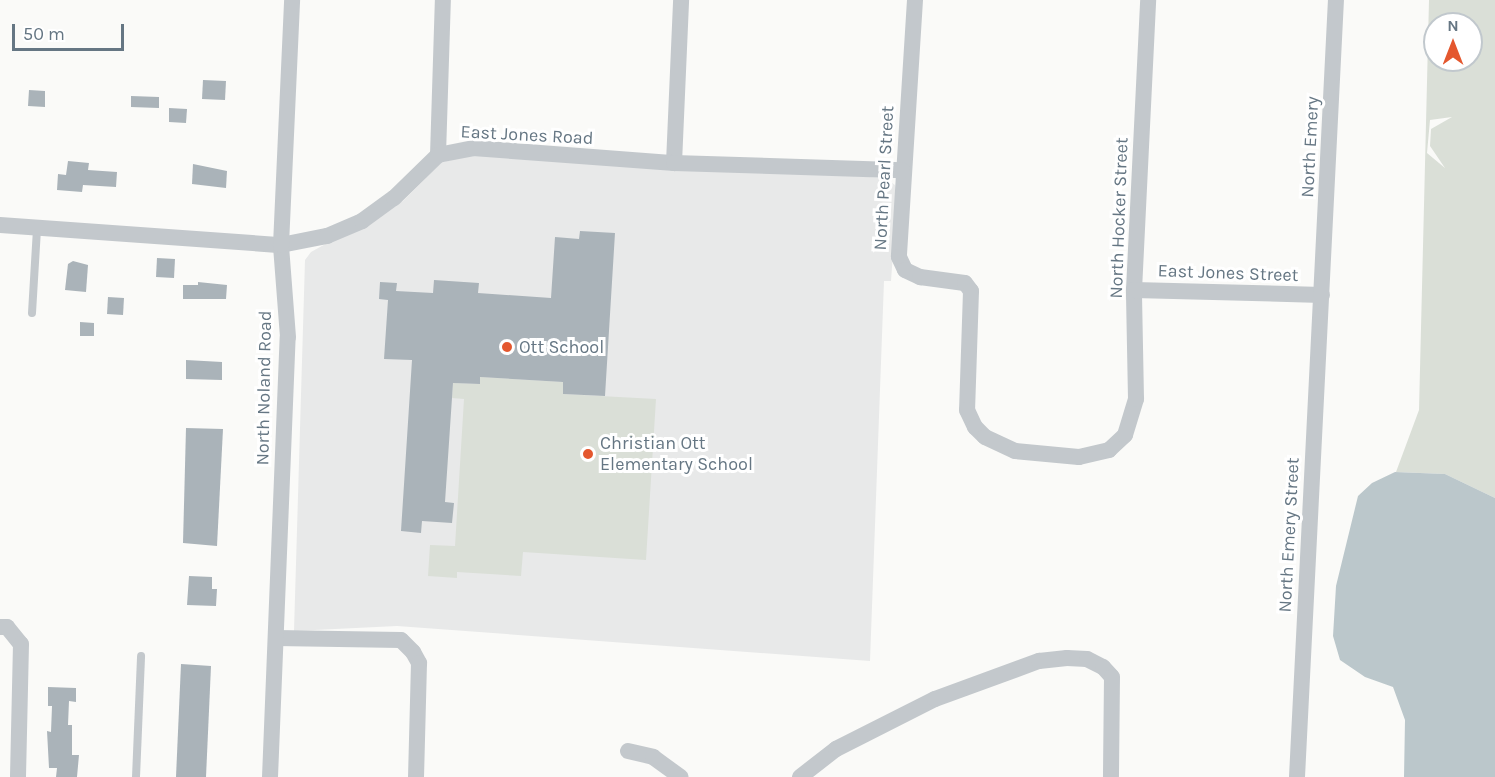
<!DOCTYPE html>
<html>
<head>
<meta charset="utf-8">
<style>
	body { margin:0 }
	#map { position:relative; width:1495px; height:777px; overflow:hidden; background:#fafaf8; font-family:Karla,sans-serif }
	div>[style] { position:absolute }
	.built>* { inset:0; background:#e8e9e9 }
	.green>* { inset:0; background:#dadfd7 }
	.water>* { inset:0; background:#bbc7cb }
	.building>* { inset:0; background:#aab3b9 }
	.lane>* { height:8px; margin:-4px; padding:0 4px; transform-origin:4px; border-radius:4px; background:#c3c8cc }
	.street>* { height:16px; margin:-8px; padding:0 8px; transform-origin:8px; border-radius:8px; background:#c3c8cc }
	.dots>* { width:16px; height:16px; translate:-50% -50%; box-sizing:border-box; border:3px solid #fff; border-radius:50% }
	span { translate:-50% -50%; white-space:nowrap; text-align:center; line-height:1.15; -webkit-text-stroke:6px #fff; paint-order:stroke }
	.street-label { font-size:18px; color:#657683 }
	.poi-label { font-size:18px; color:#657683 }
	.left { translate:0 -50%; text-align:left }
	.north { position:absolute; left:1423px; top:12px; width:60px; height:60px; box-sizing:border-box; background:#fff; border:2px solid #c1c8cd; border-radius:50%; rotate:0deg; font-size:16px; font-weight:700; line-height:24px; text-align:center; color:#657683 }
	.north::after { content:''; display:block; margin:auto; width:21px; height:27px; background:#e4572e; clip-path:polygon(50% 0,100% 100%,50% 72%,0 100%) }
	.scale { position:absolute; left:12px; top:24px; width:112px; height:27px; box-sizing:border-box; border:3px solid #657683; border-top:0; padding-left:8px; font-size:18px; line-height:21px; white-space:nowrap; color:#657683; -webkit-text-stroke:4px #fff; paint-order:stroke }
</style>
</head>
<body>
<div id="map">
	<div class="built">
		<i style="clip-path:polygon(482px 153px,885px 178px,895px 185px,897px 198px,891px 281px,884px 281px,870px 661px,397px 626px,294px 631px,305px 260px,311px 252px,403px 201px,442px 162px)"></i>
	</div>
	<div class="green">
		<i style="clip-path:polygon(evenodd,1429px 0,1495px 0,1495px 498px,1445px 474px,1396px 472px,1419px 410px,1429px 0,1435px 24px,1471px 24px,1471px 60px,1435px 60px,1435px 24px,1429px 0,1452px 117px,1431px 129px,1430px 146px,1445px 168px,1427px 153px,1430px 120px,1452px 117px)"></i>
		<i style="clip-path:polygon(480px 377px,563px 382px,563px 394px,656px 399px,646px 560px,523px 552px,521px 576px,457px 572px,457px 578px,428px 576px,430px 545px,455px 546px,464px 399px,452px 398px,453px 383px,480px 384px)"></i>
	</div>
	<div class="water">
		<i style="clip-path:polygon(1395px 472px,1445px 474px,1495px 498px,1495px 777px,1404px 777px,1405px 720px,1393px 687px,1365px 677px,1340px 660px,1333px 636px,1336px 586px,1358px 496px,1372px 483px)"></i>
	</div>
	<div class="building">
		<i style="clip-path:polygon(203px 80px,226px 81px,225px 100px,202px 99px)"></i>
		<i style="clip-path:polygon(29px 90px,45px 91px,45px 107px,28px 106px)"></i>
		<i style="clip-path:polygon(131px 96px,159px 97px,159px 108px,131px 107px)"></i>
		<i style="clip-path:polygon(169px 108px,187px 109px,186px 123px,169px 122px)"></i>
		<i style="clip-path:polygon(68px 161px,89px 163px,88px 170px,117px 172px,116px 187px,83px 185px,82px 192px,57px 190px,58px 174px,66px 175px)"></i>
		<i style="clip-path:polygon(193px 164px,227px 171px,226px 188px,192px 184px)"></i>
		<i style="clip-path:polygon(580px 231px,615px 233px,605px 396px,563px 394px,563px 382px,480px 377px,480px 384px,453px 383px,445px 502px,454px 503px,452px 523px,422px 521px,421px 533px,401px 531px,412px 360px,384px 359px,388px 300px,379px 299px,380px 282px,397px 283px,396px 291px,433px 293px,434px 280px,479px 283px,478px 293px,551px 298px,555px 237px,579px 239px)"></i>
		<i style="clip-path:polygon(157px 258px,175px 259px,174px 278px,156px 277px)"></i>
		<i style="clip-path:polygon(73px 261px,88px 265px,86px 292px,65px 290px,68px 264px)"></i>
		<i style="clip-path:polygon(198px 282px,227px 285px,226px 299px,183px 299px,183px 285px,198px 285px)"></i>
		<i style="clip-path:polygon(108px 297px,124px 298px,123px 315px,107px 314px)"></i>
		<i style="clip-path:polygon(80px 322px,94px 323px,94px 336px,80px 336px)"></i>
		<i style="clip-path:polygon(186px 360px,222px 362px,222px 380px,186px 379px)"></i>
		<i style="clip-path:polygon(186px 428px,223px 429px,217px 546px,183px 543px)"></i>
		<i style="clip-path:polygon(189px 576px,212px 577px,212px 589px,217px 589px,216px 606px,187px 605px)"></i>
		<i style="clip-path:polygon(181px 664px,211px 666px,206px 777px,176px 777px)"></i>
		<i style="clip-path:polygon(48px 687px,76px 688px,76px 702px,69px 701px,68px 725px,72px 725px,72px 755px,79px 755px,77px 777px,56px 777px,57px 768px,49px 768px,47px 731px,51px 732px,52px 706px,48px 706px)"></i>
	</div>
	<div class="lane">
		<i style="left:32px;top:313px;width:85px;rotate:-86.6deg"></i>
		<i style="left:136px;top:777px;width:121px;rotate:-87.6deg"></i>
	</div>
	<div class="street">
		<i style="left:915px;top:0;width:257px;rotate:93.6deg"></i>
		<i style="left:899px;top:257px;width:14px;rotate:65deg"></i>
		<i style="left:905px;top:270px;width:17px;rotate:25deg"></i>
		<i style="left:920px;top:277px;width:45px;rotate:7.6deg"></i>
		<i style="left:965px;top:283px;width:10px;rotate:53deg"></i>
		<i style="left:971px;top:291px;width:119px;rotate:91.9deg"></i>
		<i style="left:967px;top:410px;width:19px;rotate:65deg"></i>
		<i style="left:975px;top:427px;width:14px;rotate:45deg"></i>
		<i style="left:985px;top:437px;width:33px;rotate:25deg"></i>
		<i style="left:1015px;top:451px;width:64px;rotate:5.4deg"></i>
		<i style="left:1079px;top:457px;width:31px;rotate:-13deg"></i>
		<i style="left:1109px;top:450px;width:22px;rotate:-43deg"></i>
		<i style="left:1125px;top:435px;width:38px;rotate:-73deg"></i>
		<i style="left:1136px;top:399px;width:109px;rotate:-91.1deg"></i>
		<i style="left:1134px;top:290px;width:290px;rotate:-87.2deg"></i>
		<i style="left:438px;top:155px;width:155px;rotate:-88.2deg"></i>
		<i style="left:674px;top:163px;width:163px;rotate:-87.5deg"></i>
		<i style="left:0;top:225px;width:282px;rotate:4.1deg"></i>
		<i style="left:281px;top:245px;width:47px;rotate:-11.1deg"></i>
		<i style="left:327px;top:236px;width:38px;rotate:-23deg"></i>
		<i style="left:362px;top:221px;width:39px;rotate:-36deg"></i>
		<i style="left:394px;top:198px;width:62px;rotate:-44.3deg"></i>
		<i style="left:438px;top:155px;width:36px;rotate:-11deg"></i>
		<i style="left:473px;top:148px;width:202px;rotate:4.3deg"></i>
		<i style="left:674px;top:163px;width:228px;rotate:1.8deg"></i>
		<i style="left:1134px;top:290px;width:188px;rotate:1.5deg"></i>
		<i style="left:0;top:627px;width:7px"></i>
		<i style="left:7px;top:627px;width:22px;rotate:51deg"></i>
		<i style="left:21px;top:644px;width:133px;rotate:91.3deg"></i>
		<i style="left:276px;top:638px;width:125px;rotate:0.9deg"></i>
		<i style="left:401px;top:640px;width:17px;rotate:45deg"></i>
		<i style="left:413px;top:652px;width:13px;rotate:61deg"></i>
		<i style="left:419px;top:663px;width:114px;rotate:91.5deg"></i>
		<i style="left:628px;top:751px;width:26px;rotate:13deg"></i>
		<i style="left:653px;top:757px;width:34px;rotate:36deg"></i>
		<i style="left:270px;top:777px;width:440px;rotate:-87.7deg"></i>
		<i style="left:288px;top:337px;width:92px;rotate:-94.4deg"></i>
		<i style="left:281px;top:245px;width:245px;rotate:-87.4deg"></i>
		<i style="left:800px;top:777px;width:46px;rotate:-37.9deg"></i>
		<i style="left:836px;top:749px;width:111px;rotate:-26.8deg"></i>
		<i style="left:935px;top:699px;width:111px;rotate:-20.1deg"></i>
		<i style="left:1039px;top:661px;width:28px;rotate:-6deg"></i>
		<i style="left:1067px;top:658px;width:20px;rotate:3deg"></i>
		<i style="left:1087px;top:659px;width:18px;rotate:27deg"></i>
		<i style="left:1103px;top:667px;width:13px;rotate:48deg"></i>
		<i style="left:1112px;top:677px;width:100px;rotate:90.6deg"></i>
		<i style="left:1297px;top:777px;width:778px;rotate:-87.13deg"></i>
	</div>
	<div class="dots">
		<i style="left:507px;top:347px;background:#e4572e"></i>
		<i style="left:588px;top:454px;background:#e4572e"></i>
	</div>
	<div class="street-label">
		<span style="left:527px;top:135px;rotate:3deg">East Jones Road</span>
		<span style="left:1310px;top:147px;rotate:-87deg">North Emery</span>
		<span style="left:884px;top:178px;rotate:-87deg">North Pearl Street</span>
		<span style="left:1119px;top:218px;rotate:-88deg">North Hocker Street</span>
		<span style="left:1228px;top:273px;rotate:2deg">East Jones Street</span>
		<span style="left:264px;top:388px;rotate:-89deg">North Noland Road</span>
		<span style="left:1289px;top:535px;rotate:-87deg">North Emery Street</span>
	</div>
	<div class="poi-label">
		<span class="left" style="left:519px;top:347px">Ott School</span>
		<span class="left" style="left:600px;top:454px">Christian Ott<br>Elementary School</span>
	</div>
	<div class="north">N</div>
	<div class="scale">50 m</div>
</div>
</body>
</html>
